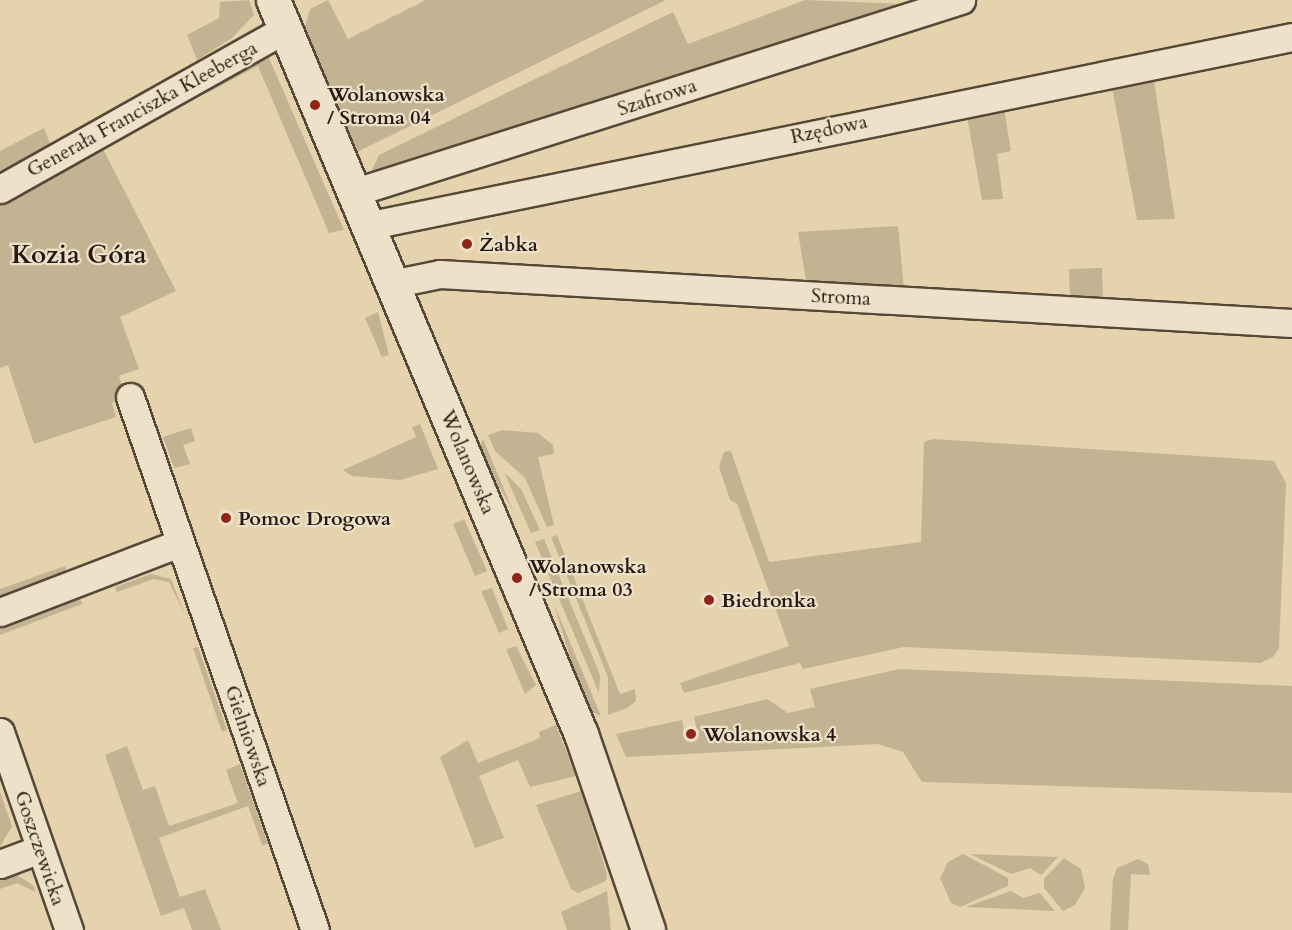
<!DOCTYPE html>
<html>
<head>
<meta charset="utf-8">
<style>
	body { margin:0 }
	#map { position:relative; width:1292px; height:930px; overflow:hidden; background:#e4d3ac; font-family:Cardo,serif }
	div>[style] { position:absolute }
	.green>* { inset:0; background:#c4b392 }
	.roads { filter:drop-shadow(2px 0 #564838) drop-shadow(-2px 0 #564838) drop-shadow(0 2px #564838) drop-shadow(0 -2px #564838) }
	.street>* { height:27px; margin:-13.5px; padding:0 13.5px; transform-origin:13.5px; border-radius:13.5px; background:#ede2c9 }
	.secondary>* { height:33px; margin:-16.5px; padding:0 16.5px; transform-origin:16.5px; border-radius:16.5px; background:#ede2c9 }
	.dots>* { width:16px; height:16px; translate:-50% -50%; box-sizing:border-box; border:3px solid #ede2c9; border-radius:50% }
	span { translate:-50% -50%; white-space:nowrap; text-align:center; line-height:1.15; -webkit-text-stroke:4.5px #ede2c9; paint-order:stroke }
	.poi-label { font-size:20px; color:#271911; font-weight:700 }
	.left { translate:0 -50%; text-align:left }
	.street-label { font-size:20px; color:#271911 }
	.district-label { font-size:26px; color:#271911; font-weight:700 }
</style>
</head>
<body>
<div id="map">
	<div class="green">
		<i style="clip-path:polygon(249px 0,254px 15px,232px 38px,197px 60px,187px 35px,219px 18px,220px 2px)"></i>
		<i style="clip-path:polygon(328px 0,348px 39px,426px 0,666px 0,357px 152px,305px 26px,310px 9px)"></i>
		<i style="clip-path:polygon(805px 0,902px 4px,368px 178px,379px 155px,673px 12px,688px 44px)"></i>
		<i style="clip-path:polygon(258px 58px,269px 58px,344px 230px,329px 233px,258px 66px,207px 93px,203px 88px)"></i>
		<i style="clip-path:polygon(1153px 75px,1175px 219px,1137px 220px,1111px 82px)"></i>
		<i style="clip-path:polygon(1003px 103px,1011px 151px,997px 154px,1003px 199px,982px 200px,966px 111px)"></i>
		<i style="clip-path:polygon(173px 105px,174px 110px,103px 149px,176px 291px,120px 317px,139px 369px,119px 376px,126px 396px,112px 403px,116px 417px,34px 444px,8px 365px,0 368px,0 202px)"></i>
		<i style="clip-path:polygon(44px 128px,52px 149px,0 179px,0 151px)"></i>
		<i style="clip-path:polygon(898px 226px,904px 290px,807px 287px,798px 232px)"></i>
		<i style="clip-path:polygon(1102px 268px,1103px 300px,1070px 298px,1069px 269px)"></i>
		<i style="clip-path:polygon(378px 312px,389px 355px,382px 357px,365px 318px)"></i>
		<i style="clip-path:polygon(420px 424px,438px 469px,400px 480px,352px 476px,343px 470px,416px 437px,412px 427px)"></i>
		<i style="clip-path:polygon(191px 428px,195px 441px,183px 445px,190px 464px,174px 468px,163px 437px)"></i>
		<i style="clip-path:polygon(502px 430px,538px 433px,553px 445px,554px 454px,538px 457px,554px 525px,547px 527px,525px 478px,495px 451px,488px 435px)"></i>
		<i style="clip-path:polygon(483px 439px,513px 511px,478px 449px)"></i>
		<i style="clip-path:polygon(933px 439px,1274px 461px,1286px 483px,1279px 648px,1273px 657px,1260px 663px,904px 647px,803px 669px,800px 663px,684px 693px,680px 683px,789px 646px,737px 504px,730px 500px,719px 467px,724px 452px,731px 451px,769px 562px,921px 542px,924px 442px)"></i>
		<i style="clip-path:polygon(504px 472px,521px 489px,540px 530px,531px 533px)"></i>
		<i style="clip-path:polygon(464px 519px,487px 571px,475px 576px,453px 524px)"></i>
		<i style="clip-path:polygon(557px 535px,620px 694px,635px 689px,636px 701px,627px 708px,608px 715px,608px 677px,551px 537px)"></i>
		<i style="clip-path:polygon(544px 539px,600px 675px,599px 693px,535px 542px)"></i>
		<i style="clip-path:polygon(65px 566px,67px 573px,0 601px,0 589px)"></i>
		<i style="clip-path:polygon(151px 574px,171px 579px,185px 615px,169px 582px,153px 579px,117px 592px,115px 587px)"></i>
		<i style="clip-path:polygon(492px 588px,508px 629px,499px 633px,481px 591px)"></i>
		<i style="clip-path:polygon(78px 592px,82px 604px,0 635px,0 621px)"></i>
		<i style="clip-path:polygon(554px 604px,601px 716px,590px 711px,582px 698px)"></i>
		<i style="clip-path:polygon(516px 646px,536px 685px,525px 694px,506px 649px)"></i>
		<i style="clip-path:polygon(198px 647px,227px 730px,222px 732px,193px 648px)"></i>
		<i style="clip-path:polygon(900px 669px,1292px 686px,1292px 793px,922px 782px,903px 752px,878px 744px,626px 757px,616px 734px,682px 720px,685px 738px,698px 737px,694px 717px,767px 699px,788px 713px,815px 707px,810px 689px)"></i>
		<i style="clip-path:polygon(556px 725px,576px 776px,530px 787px,518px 760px,479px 776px,504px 838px,475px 848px,440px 757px,468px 740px,478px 763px,540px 738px,539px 732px)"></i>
		<i style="clip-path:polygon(127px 746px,143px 790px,155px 786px,169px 826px,238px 803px,226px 770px,240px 764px,268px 844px,262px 845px,248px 806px,159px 838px,180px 897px,205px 889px,221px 930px,192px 930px,184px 908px,161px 916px,105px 755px)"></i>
		<i style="clip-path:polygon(581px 791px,607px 874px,606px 881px,578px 893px,571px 889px,536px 805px)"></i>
		<i style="clip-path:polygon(0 792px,12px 826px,0 847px)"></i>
		<i style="clip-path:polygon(963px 854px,1008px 878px,1008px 886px,960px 907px,951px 903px,940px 878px,948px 862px)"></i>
		<i style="clip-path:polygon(970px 854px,1058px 857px,1041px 875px,1030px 868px,1011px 874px)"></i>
		<i style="clip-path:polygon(1064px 858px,1081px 869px,1085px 888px,1075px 905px,1063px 911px,1044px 888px,1044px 879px)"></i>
		<i style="clip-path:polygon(1138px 859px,1148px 864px,1150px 875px,1131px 874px,1128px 930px,1110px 930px,1113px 879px,1117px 868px)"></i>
		<i style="clip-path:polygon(14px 873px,34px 886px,35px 892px,17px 883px,0 889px,0 877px)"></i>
		<i style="clip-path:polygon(607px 891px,611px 930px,567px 930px,561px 912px)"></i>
		<i style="clip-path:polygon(1011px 891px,1023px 898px,1040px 893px,1055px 911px,966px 907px)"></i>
	</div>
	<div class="roads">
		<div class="street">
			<i style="left:0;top:189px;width:327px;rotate:-29.3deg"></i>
			<i style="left:352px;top:193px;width:639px;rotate:-17.58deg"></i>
			<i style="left:366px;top:226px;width:945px;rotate:-11.54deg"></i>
			<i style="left:391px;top:284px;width:50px;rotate:-11.5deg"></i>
			<i style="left:440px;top:274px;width:853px;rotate:3.29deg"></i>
			<i style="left:130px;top:397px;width:564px;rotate:70.86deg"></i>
			<i style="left:0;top:612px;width:193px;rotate:-21deg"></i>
			<i style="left:0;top:732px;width:210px;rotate:70.8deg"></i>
			<i style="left:0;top:864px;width:43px;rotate:-20.6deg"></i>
		</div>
		<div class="secondary">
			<i style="left:273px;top:0;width:796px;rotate:67.24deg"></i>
			<i style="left:581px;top:734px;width:207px;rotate:71.1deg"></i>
		</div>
	</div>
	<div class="dots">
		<i style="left:315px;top:105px;background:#8f2418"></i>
		<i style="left:467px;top:244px;background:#8f2418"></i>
		<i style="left:226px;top:518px;background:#8f2418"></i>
		<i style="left:517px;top:578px;background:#8f2418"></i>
		<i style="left:709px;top:600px;background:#8f2418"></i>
		<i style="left:691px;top:734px;background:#8f2418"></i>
	</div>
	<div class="poi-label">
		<span class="left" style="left:327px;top:106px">Wolanowska<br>/ Stroma 04</span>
		<span class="left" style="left:479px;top:244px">Żabka</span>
		<span class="left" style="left:238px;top:518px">Pomoc Drogowa</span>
		<span class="left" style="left:529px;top:578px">Wolanowska<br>/ Stroma 03</span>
		<span class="left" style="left:721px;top:600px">Biedronka</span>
		<span class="left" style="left:703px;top:734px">Wolanowska 4</span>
	</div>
	<div class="street-label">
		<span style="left:657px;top:97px;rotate:-18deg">Szafirowa</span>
		<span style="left:142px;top:109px;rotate:-29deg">Generała Franciszka Kleeberga</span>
		<span style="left:829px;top:129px;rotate:-12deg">Rzędowa</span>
		<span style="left:841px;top:297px;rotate:3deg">Stroma</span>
		<span style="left:468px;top:462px;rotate:67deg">Wolanowska</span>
		<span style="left:248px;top:736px;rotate:71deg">Gielniowska</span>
		<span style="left:40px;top:848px;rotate:71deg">Goszczewicka</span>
	</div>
	<div class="district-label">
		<span style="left:79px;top:255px">Kozia Góra</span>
	</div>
</div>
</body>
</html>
